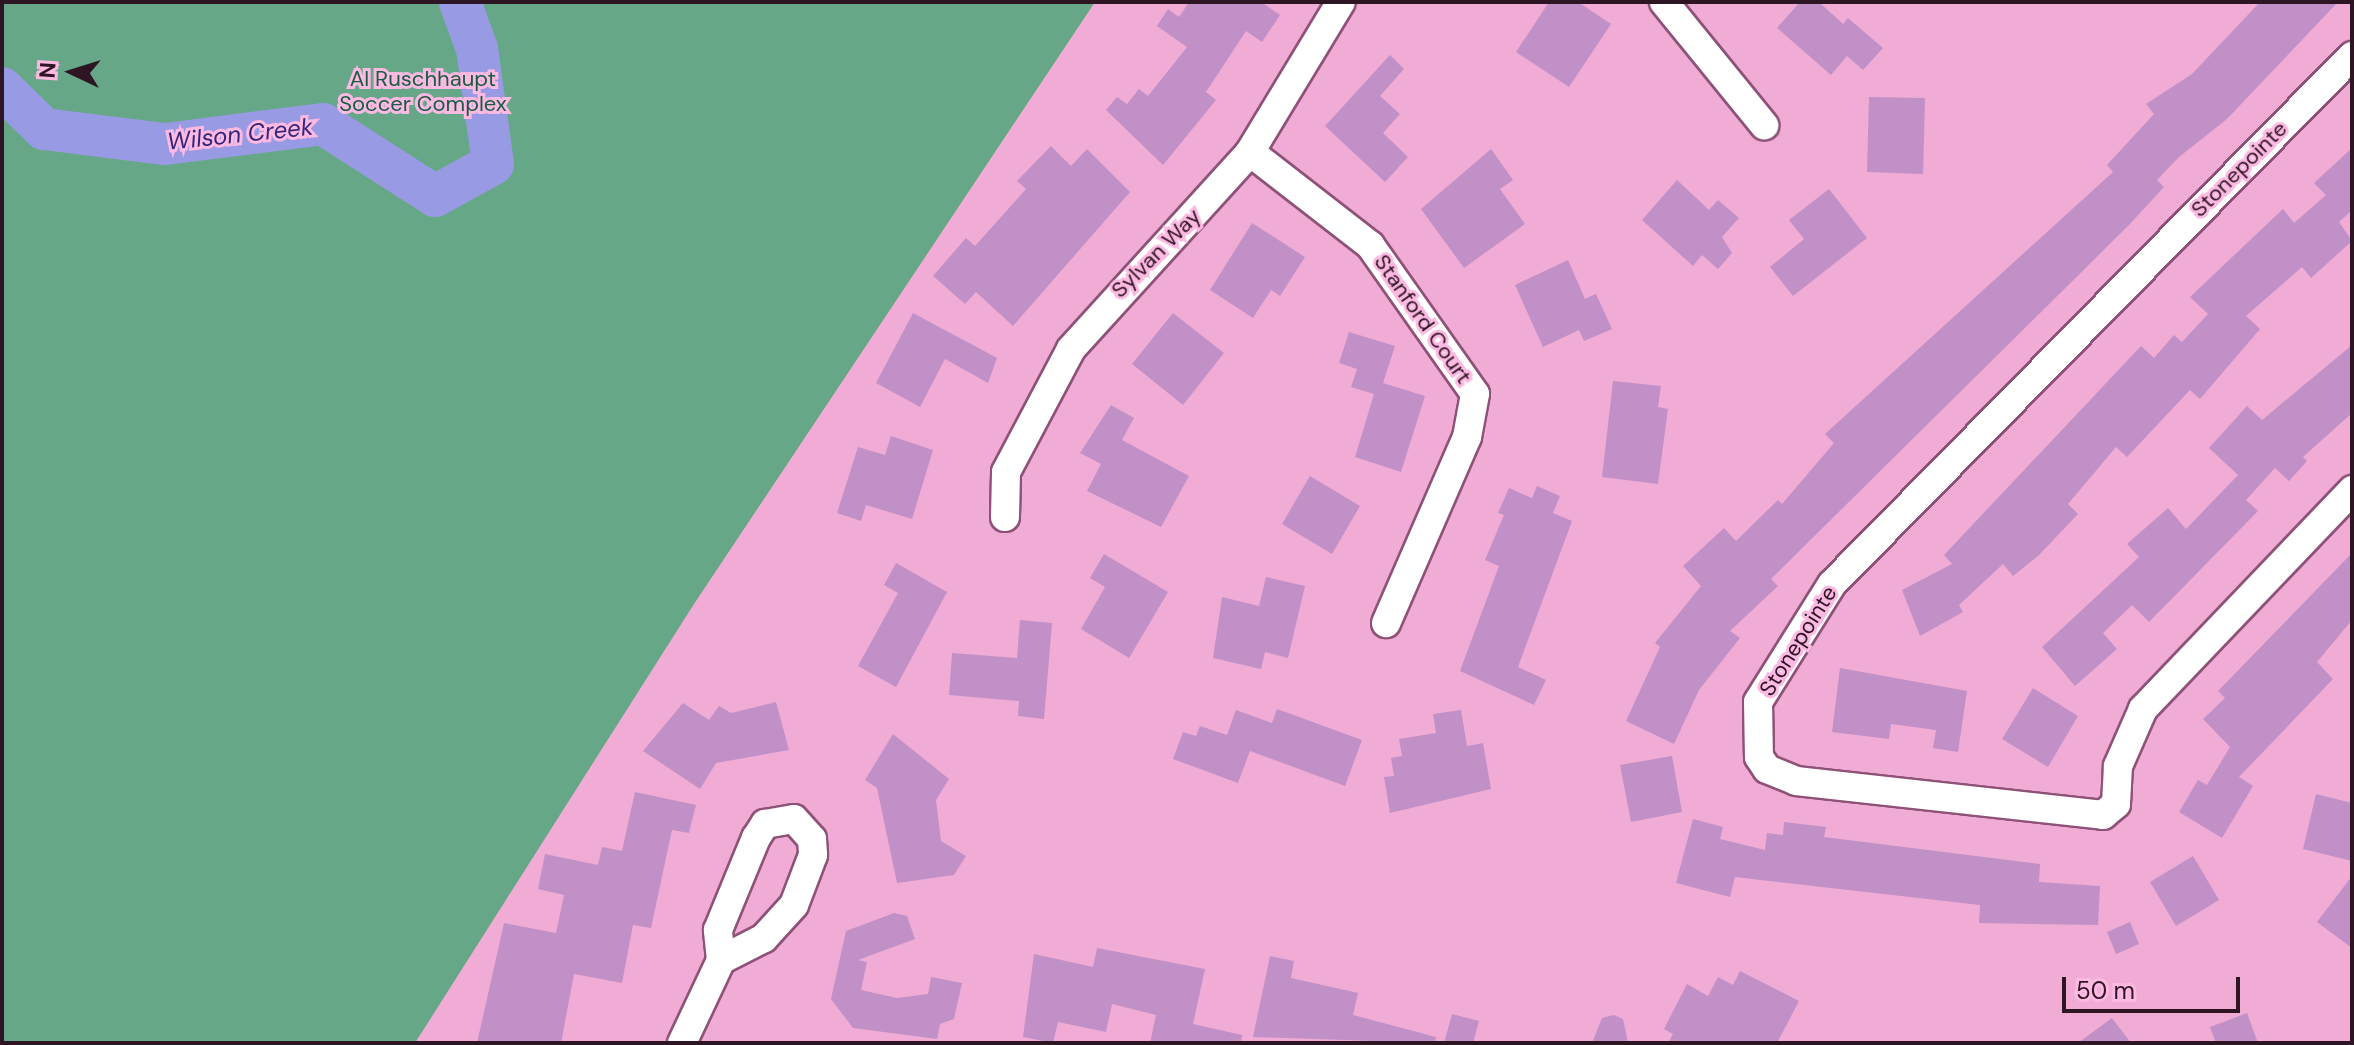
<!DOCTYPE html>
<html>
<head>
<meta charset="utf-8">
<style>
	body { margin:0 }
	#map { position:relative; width:2354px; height:1045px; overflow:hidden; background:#f0acd5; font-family:"DM Sans",sans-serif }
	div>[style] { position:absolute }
	.green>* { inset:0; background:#66a788 }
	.river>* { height:42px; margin:-21px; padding:0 21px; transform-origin:21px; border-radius:21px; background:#999ae4 }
	.building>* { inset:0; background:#c090c6 }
	.roads { filter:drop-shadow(2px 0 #8e5278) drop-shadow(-2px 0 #8e5278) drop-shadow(0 2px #8e5278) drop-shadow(0 -2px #8e5278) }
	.minor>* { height:28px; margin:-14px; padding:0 14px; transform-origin:14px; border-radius:14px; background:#fff }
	span { translate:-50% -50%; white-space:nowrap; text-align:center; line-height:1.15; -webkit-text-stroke:6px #feb9e2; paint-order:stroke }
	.park-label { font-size:22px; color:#165d41 }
	.street-label { font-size:22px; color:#2d1524 }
	.water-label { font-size:24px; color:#32267b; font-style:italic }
	.frame { position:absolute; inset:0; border:4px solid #2d1524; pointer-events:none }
	.north { position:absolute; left:32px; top:32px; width:80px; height:80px; -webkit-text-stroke:6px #feb9e2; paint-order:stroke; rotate:274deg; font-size:22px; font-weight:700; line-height:32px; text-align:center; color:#2d1524 }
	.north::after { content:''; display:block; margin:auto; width:28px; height:36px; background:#2d1524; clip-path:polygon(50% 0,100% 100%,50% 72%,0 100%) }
	.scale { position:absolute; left:2062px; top:977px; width:178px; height:36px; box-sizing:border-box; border:4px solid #2d1524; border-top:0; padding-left:10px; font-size:24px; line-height:28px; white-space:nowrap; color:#2d1524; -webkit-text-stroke:6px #feb9e2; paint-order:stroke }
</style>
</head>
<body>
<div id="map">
	<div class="green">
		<i style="clip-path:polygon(2px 2px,1095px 2px,694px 604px,415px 1043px,2px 1043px)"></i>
	</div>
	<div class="river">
		<i style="left:2px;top:88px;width:59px;rotate:44.3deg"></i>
		<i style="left:44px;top:129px;width:122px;rotate:7.1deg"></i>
		<i style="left:165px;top:144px;width:159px;rotate:-7.2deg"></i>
		<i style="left:323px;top:124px;width:133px;rotate:32.7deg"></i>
		<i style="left:435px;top:196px;width:66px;rotate:-28.9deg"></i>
		<i style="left:493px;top:164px;width:116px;rotate:-97.9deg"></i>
		<i style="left:477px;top:49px;width:50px;rotate:-109.9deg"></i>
	</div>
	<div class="building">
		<i style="clip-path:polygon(1189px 2px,1261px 2px,1280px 15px,1262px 42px,1246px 31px,1206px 92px,1216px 100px,1163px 165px,1106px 110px,1117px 97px,1127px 104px,1139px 89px,1148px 96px,1187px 47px,1157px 26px,1168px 9px,1179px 17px)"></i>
		<i style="clip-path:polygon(1549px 2px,1578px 2px,1611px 24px,1569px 87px,1516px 52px)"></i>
		<i style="clip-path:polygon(1800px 2px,1819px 2px,1843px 24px,1848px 18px,1883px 48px,1863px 70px,1847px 56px,1831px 75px,1777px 28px)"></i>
		<i style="clip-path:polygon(2260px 2px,2338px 2px,2227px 119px,2179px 157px,2157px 180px,2164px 187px,2129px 225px,1771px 579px,1778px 586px,1730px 631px,1740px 638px,1699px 690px,1674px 744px,1626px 721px,1660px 647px,1655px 643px,1701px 586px,1683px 566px,1724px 528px,1736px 541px,1778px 500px,1782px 504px,1834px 443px,1825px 434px,2113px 172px,2107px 165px,2154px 114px,2146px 104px,2192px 74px)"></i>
		<i style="clip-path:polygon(1390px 55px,1404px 69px,1380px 96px,1400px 114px,1383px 133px,1408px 157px,1385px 182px,1325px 126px)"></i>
		<i style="clip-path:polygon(1869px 97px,1925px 98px,1923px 174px,1867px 172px)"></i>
		<i style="clip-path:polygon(1051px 146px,1071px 166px,1087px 149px,1130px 192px,1013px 326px,976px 292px,965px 304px,933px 276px,966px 238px,975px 246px,1026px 189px,1017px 181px)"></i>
		<i style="clip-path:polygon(2352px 148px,2352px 210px,2339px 222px,2352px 241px,2311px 278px,2302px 267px,2246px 316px,2260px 329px,2200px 399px,2190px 390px,2127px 457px,2116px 447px,2068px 504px,2078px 514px,2039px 555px,2013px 576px,2003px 564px,1959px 605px,1963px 612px,1920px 636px,1902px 590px,1952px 564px,1944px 555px,2141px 346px,2154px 358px,2174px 335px,2182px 342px,2208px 314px,2190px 297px,2283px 209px,2294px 223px,2326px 195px,2314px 183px)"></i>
		<i style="clip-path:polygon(1491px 149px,1513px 180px,1500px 189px,1525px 224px,1464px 268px,1421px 209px)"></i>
		<i style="clip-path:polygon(1677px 180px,1709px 210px,1718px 200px,1739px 218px,1722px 237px,1732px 253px,1718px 269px,1702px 255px,1693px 266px,1642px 220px)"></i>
		<i style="clip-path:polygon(1829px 189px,1867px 238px,1793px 296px,1770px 267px,1804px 239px,1789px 220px)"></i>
		<i style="clip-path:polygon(1252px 223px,1305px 257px,1280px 296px,1271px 290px,1253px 318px,1210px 290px)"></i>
		<i style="clip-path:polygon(1568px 260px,1585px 299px,1596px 294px,1612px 329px,1584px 341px,1579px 330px,1543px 347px,1515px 285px)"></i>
		<i style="clip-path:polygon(913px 313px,997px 358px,988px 383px,945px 359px,920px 407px,876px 383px)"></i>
		<i style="clip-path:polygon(1173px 313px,1224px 353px,1183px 405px,1132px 364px)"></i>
		<i style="clip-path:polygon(1349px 332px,1395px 346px,1383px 383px,1425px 396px,1401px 472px,1355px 457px,1374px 394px,1351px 387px,1357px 369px,1339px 363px)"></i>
		<i style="clip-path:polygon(2352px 345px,2352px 413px,2303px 457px,2307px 461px,2289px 481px,2275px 468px,2246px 500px,2258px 511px,2149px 622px,2132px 605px,2103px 633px,2117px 649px,2075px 686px,2042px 647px,2139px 557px,2127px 544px,2168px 508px,2186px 529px,2238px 475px,2209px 448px,2247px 406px,2262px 420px)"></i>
		<i style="clip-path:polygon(1613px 381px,1661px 386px,1658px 407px,1668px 409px,1658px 484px,1602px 477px)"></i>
		<i style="clip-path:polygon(1111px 405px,1134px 418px,1122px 440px,1189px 476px,1161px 527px,1087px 491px,1101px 464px,1080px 453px)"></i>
		<i style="clip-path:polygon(891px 436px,933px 450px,912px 519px,866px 505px,861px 521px,837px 513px,858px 447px,885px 455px)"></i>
		<i style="clip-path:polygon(1310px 476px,1360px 506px,1332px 554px,1282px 524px)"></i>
		<i style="clip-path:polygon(1537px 486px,1560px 496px,1553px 513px,1572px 521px,1518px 667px,1546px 680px,1534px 705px,1460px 671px,1499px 566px,1485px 560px,1504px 515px,1498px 513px,1509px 488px,1532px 498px)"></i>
		<i style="clip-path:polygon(2352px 553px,2352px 620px,2317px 662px,2333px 679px,2239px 777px,2253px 786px,2222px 838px,2179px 812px,2198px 780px,2207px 785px,2230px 747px,2203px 719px,2225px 698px,2218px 691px)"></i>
		<i style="clip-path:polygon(1104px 554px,1168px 592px,1129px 658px,1081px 629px,1105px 587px,1090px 578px)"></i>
		<i style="clip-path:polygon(896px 563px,947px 592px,896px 687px,858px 666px,898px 593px,884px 585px)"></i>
		<i style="clip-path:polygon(1266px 577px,1305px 586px,1288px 658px,1265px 652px,1261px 669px,1213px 658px,1222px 597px,1259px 606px)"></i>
		<i style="clip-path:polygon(1020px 620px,1052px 623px,1044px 719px,1018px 716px,1019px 701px,949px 695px,952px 653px,1017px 658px)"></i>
		<i style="clip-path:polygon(1840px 668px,1967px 691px,1958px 752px,1933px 748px,1936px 730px,1891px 724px,1889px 739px,1832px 732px)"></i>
		<i style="clip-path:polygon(2033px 688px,2078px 716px,2048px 767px,2002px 739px)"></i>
		<i style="clip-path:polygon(776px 702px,789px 750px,716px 763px,700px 789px,643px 751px,683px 703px,709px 720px,719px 706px,731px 713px)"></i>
		<i style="clip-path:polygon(1277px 709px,1362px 740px,1345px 786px,1250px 751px,1238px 783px,1173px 759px,1183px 732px,1196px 736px,1200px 726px,1227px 735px,1236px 710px,1272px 723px)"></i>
		<i style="clip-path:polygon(1461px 710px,1467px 746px,1483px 743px,1491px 789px,1390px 813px,1384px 777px,1394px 776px,1391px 758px,1402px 756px,1399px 739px,1436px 733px,1433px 714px)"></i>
		<i style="clip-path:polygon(893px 734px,949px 779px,936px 800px,941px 841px,966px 856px,954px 875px,897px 883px,877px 788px,865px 780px)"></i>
		<i style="clip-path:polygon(1672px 756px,1682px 812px,1631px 822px,1620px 765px)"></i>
		<i style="clip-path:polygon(635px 792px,696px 805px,689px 833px,672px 830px,651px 928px,633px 925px,622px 983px,574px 974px,561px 1043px,477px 1043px,504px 923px,556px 933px,564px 895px,538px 889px,545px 854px,598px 865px,602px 847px,622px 851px)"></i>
		<i style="clip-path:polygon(2316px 794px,2352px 803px,2352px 861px,2303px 849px)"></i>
		<i style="clip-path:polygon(1693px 819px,1723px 827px,1720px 839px,1765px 850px,1767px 833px,1783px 835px,1784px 822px,1826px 827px,1824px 837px,2040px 864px,2039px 882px,2100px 886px,2098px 925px,1979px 923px,1980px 905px,1735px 877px,1730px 897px,1676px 883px)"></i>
		<i style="clip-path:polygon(2193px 856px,2219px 900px,2176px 926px,2150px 882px)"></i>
		<i style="clip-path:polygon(2352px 876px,2352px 948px,2317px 922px)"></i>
		<i style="clip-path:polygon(894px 913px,907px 916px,915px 939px,858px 960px,867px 962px,861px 990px,897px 998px,928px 994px,931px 977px,962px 983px,954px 1019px,940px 1024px,937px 1039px,853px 1028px,831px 999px,846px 931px)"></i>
		<i style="clip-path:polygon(2130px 922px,2139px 944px,2116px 954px,2107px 932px)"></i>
		<i style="clip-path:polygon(1097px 948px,1205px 969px,1193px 1024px,1242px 1035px,1241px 1043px,1150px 1043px,1156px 1015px,1112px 1004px,1106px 1032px,1058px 1022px,1053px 1043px,1023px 1037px,1034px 954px,1093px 967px)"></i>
		<i style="clip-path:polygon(1270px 956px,1294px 961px,1291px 978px,1358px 993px,1353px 1015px,1436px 1037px,1435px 1043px,1253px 1037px)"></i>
		<i style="clip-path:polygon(1740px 971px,1799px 1001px,1777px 1043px,1668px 1043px,1673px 1034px,1664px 1029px,1687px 984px,1708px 996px,1718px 977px,1733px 985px)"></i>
		<i style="clip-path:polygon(2247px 1013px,2258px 1043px,2216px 1043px,2210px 1027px)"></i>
		<i style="clip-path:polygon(1452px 1014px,1479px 1021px,1473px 1043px,1444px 1043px)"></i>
		<i style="clip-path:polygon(1614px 1015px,1623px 1019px,1628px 1043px,1592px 1043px,1602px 1018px)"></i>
		<i style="clip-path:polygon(2112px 1018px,2131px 1043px,2078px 1043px)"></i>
	</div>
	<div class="roads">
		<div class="minor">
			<i style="left:1664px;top:2px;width:159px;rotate:50.9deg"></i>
			<i style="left:2352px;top:56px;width:741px;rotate:134.56deg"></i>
			<i style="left:1832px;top:584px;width:139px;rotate:122.1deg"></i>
			<i style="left:1758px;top:702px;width:55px;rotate:89deg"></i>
			<i style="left:1759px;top:757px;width:14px;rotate:56deg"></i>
			<i style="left:1767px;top:769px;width:31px;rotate:22deg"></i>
			<i style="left:1796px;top:781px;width:309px;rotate:6.3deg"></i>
			<i style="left:2103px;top:815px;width:17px;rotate:-40deg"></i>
			<i style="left:2116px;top:804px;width:38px;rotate:-87deg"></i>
			<i style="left:2118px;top:766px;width:62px;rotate:-66.3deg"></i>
			<i style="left:2143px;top:709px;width:303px;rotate:-46.3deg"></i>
			<i style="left:1250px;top:152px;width:152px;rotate:37.8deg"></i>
			<i style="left:1370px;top:245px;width:182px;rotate:54.8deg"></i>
			<i style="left:1475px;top:394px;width:44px;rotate:100.5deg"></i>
			<i style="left:1467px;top:437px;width:203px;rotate:113.5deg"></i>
			<i style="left:1005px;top:517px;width:45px;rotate:-88.7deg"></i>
			<i style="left:1006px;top:472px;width:139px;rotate:-62.1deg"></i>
			<i style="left:1071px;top:349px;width:266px;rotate:-47.7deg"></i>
			<i style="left:1250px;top:152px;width:175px;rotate:-58.8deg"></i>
			<i style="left:794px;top:819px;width:27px;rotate:48deg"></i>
			<i style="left:812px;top:839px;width:16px;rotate:86deg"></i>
			<i style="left:813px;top:855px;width:53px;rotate:110.8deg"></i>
			<i style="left:794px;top:905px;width:45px;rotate:132.3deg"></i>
			<i style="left:764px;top:938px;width:48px;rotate:152.9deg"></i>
			<i style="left:721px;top:960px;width:30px;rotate:-96deg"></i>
			<i style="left:718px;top:930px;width:100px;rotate:-67.6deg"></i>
			<i style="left:756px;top:838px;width:17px;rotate:-57deg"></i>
			<i style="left:765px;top:824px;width:29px;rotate:-10deg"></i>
			<i style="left:682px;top:1043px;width:92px;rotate:-64.8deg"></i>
		</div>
	</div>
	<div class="park-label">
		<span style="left:423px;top:91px">Al Ruschhaupt<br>Soccer Complex</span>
	</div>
	<div class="street-label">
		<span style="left:2239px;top:169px;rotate:-45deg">Stonepointe</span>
		<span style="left:1156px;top:253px;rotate:-45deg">Sylvan Way</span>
		<span style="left:1423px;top:319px;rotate:55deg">Stanford Court</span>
		<span style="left:1798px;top:641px;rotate:-58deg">Stonepointe</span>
	</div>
	<div class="water-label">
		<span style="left:240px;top:134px;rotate:-6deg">Wilson Creek</span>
	</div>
	<div class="frame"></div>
	<div class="north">N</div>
	<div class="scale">50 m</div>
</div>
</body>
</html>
